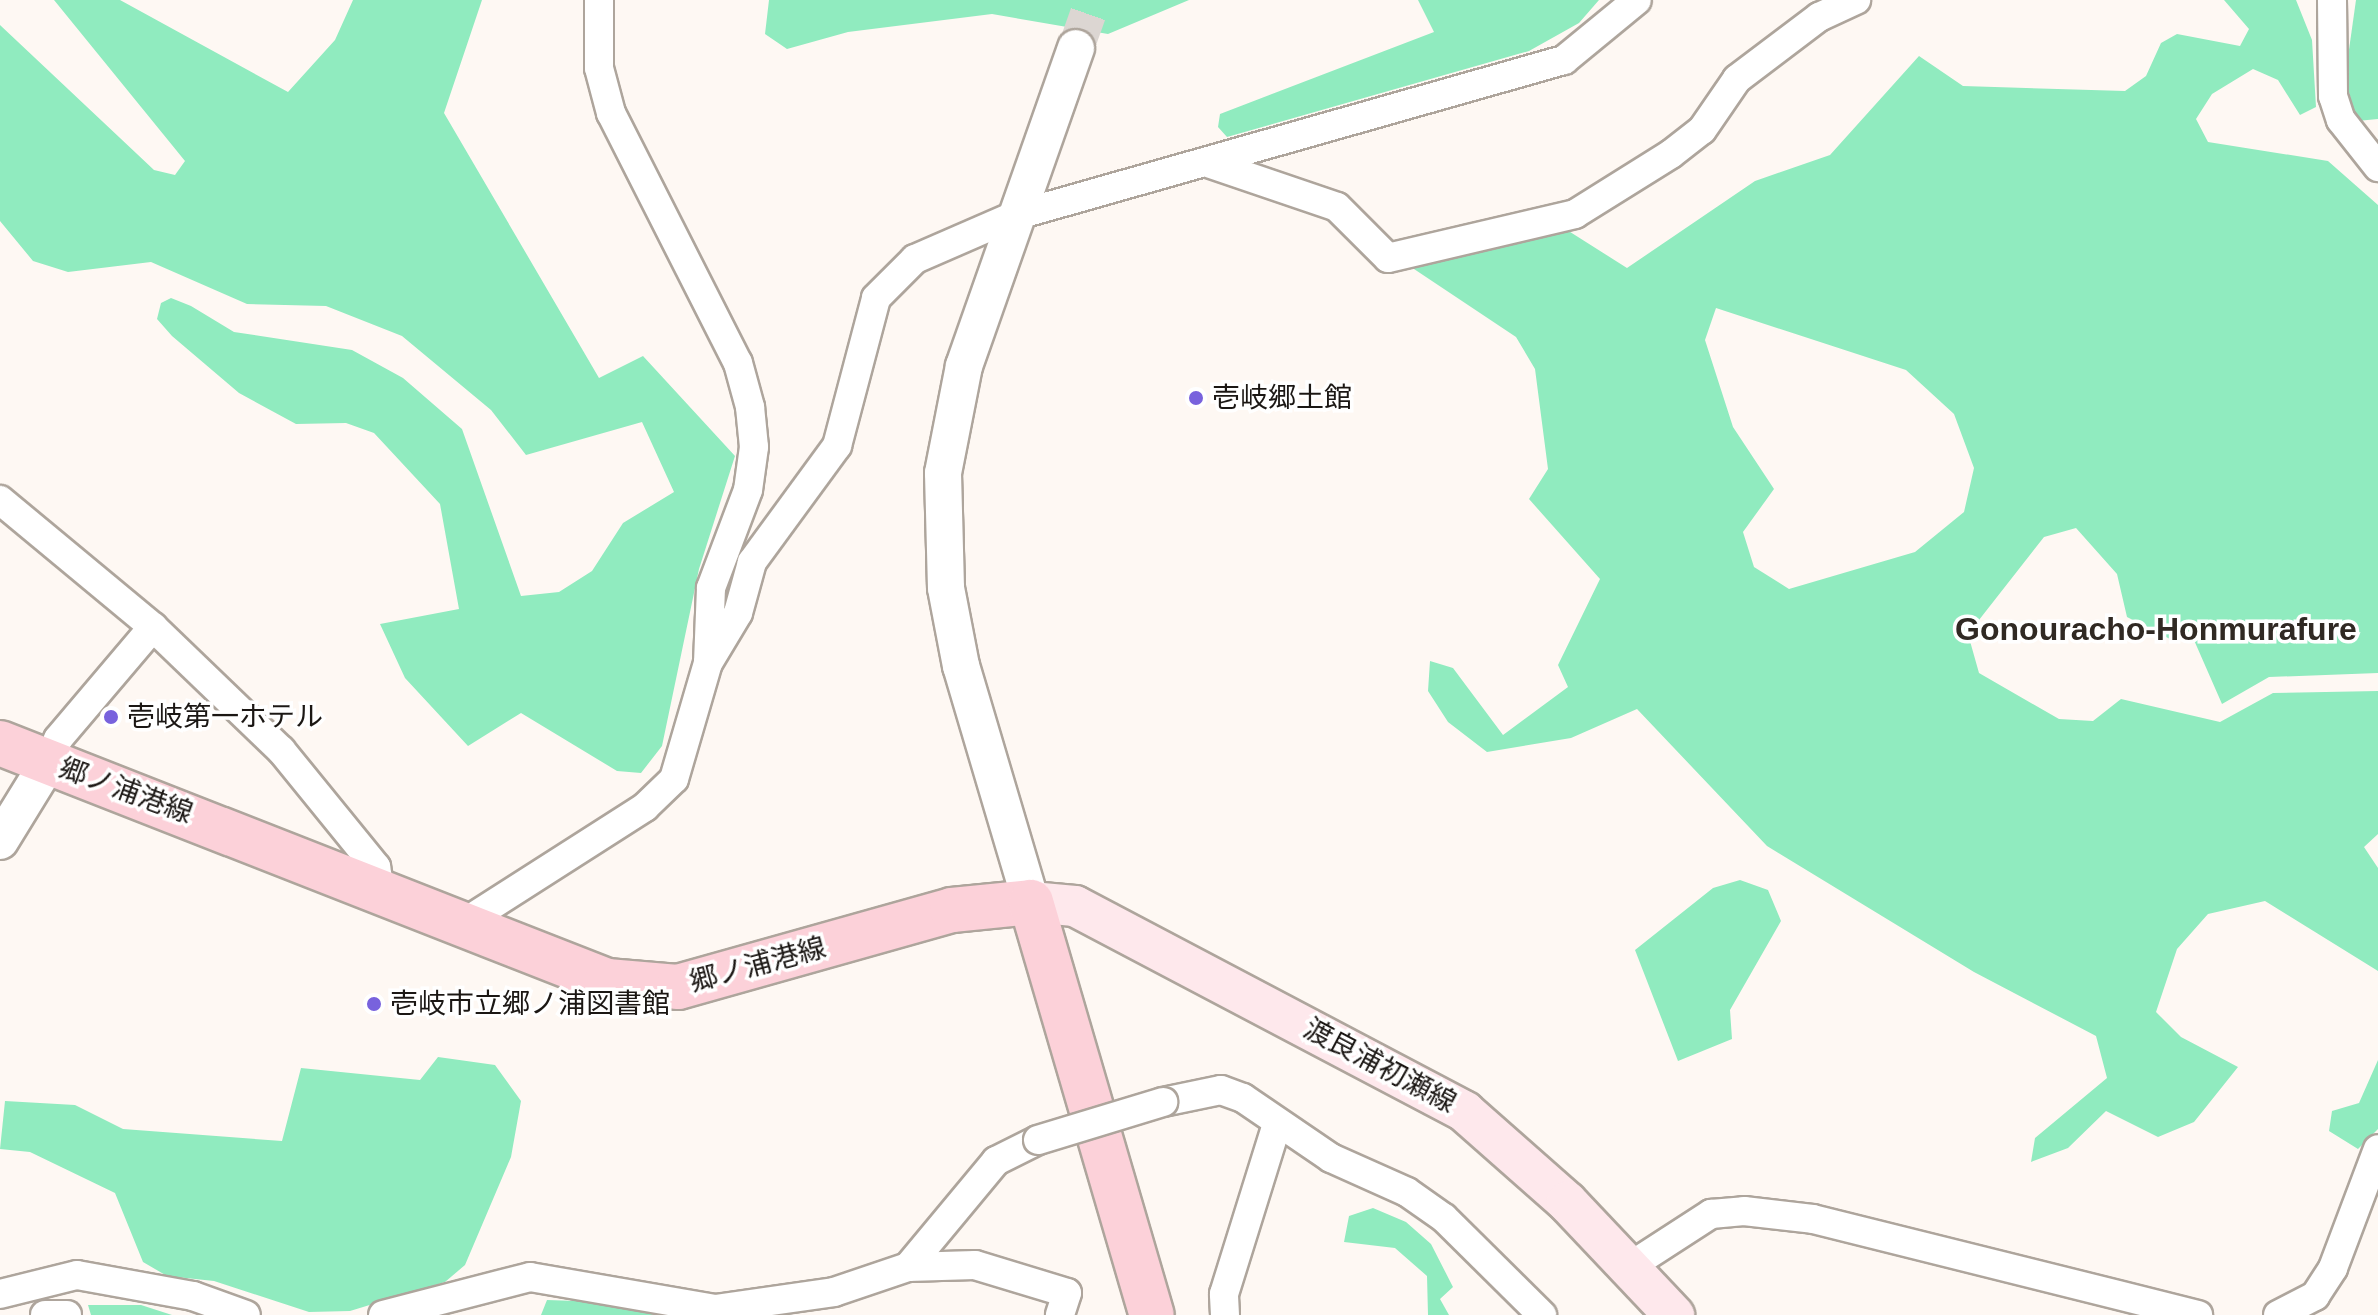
<!DOCTYPE html>
<html>
<head>
<meta charset="utf-8">
<style>
	body { margin:0 }
	#map { position:relative; width:2378px; height:1315px; overflow:hidden; background:#fef8f3; font-family:Arial,"Noto Sans JP",sans-serif }
	div>[style] { position:absolute }
	.green>* { inset:0; background:#90ebbf }
	.tertiary-tunnel>* { height:36px; margin-top:-18px; transform-origin:0; background:repeating-linear-gradient(90deg,#dcd6d2 0 36px,transparent 0 54px) }
	.roads { filter:drop-shadow(2px 0 #aea59c) drop-shadow(-2px 0 #aea59c) drop-shadow(0 2px #aea59c) drop-shadow(0 -2px #aea59c) }
	.minor>* { height:28px; margin:-14px; padding:0 14px; transform-origin:14px; border-radius:14px; background:#fff }
	.tertiary>* { height:36px; margin:-18px; padding:0 18px; transform-origin:18px; border-radius:18px; background:#fff }
	.secondary>* { height:40px; margin:-20px; padding:0 20px; transform-origin:20px; border-radius:20px; background:#fee8ec }
	.primary>* { height:44px; margin:-22px; padding:0 22px; transform-origin:22px; border-radius:22px; background:#fcd1d9 }
	.bridges { filter:drop-shadow(2px 0 #aea59c) drop-shadow(-2px 0 #aea59c) drop-shadow(0 2px #aea59c) drop-shadow(0 -2px #aea59c) }
	.minor-bridge>* { height:28px; margin:-14px; padding:0 14px; transform-origin:14px; border-radius:14px; background:#fff }
	.dots>* { width:22px; height:22px; translate:-50% -50%; box-sizing:border-box; border:4px solid #fff; border-radius:50% }
	span { translate:-50% -50%; white-space:nowrap; text-align:center; line-height:1.15; -webkit-text-stroke:7px #fff; paint-order:stroke }
	.poi-label { font-size:28px; color:#1b1714 }
	.left { translate:0 -50%; text-align:left }
	.street-label { font-size:28px; color:#1b1714 }
	.quarter-label { font-size:32px; color:#302923; font-weight:700 }
</style>
</head>
<body>
<div id="map">
	<div class="green">
		<i style="clip-path:polygon(54px 0,120px 0,288px 92px,335px 40px,353px 0,482px 0,444px 113px,599px 378px,643px 356px,735px 456px,699px 569px,662px 746px,641px 773px,617px 771px,521px 713px,468px 746px,405px 678px,380px 624px,459px 609px,440px 504px,374px 433px,346px 423px,296px 424px,239px 393px,172px 336px,157px 319px,161px 303px,171px 298px,191px 306px,234px 332px,352px 350px,403px 378px,462px 429px,521px 596px,559px 592px,592px 571px,623px 523px,674px 492px,642px 422px,526px 455px,491px 410px,402px 336px,326px 306px,247px 304px,151px 262px,68px 272px,33px 261px,0 221px,0 25px,154px 170px,175px 175px,185px 161px)"></i>
		<i style="clip-path:polygon(769px 0,1189px 0,1108px 34px,992px 14px,848px 32px,787px 49px,765px 34px)"></i>
		<i style="clip-path:polygon(1418px 0,1599px 0,1579px 23px,1529px 51px,1227px 137px,1218px 127px,1220px 114px,1434px 32px)"></i>
		<i style="clip-path:polygon(evenodd,2224px 0,2296px 0,2312px 40px,2316px 107px,2300px 115px,2278px 80px,2253px 69px,2212px 94px,2196px 119px,2208px 142px,2328px 161px,2378px 205px,2378px 673px,2269px 677px,2222px 704px,2190px 631px,2170px 639px,2127px 617px,2117px 574px,2076px 528px,2044px 537px,1968px 634px,1979px 673px,2059px 719px,2093px 721px,2121px 699px,2220px 722px,2273px 693px,2378px 691px,2378px 834px,2364px 847px,2378px 868px,2378px 971px,2265px 901px,2208px 914px,2177px 949px,2156px 1012px,2181px 1037px,2238px 1067px,2194px 1122px,2158px 1137px,2106px 1111px,2068px 1148px,2031px 1162px,2035px 1138px,2107px 1078px,2096px 1036px,1974px 972px,1767px 846px,1637px 709px,1571px 738px,1487px 752px,1448px 722px,1428px 691px,1430px 661px,1453px 668px,1503px 735px,1568px 687px,1558px 665px,1600px 579px,1529px 499px,1548px 469px,1535px 369px,1516px 337px,1411px 267px,1567px 230px,1627px 268px,1755px 181px,1830px 155px,1919px 56px,1963px 86px,2125px 91px,2146px 76px,2161px 43px,2177px 34px,2240px 46px,2249px 29px,2224px 0,1716px 308px,1906px 370px,1954px 414px,1974px 468px,1964px 512px,1915px 552px,1789px 589px,1754px 567px,1743px 532px,1774px 489px,1733px 427px,1705px 340px,1716px 308px)"></i>
		<i style="clip-path:polygon(2356px 0,2378px 0,2378px 119px,2357px 121px,2345px 78px)"></i>
		<i style="clip-path:polygon(1740px 880px,1768px 890px,1781px 921px,1730px 1010px,1732px 1039px,1678px 1061px,1635px 950px,1713px 888px)"></i>
		<i style="clip-path:polygon(438px 1057px,495px 1065px,521px 1101px,511px 1157px,465px 1265px,445px 1282px,350px 1311px,309px 1312px,214px 1281px,167px 1276px,143px 1262px,115px 1193px,30px 1152px,0 1149px,5px 1101px,75px 1105px,123px 1129px,282px 1141px,301px 1068px,420px 1080px)"></i>
		<i style="clip-path:polygon(2378px 1060px,2378px 1129px,2358px 1149px,2329px 1131px,2332px 1111px,2359px 1103px)"></i>
		<i style="clip-path:polygon(1373px 1208px,1406px 1222px,1431px 1244px,1453px 1287px,1440px 1299px,1449px 1315px,1428px 1315px,1427px 1276px,1395px 1248px,1344px 1242px,1349px 1216px)"></i>
		<i style="clip-path:polygon(547px 1300px,606px 1302px,655px 1315px,541px 1315px)"></i>
		<i style="clip-path:polygon(88px 1305px,141px 1305px,172px 1315px,91px 1315px)"></i>
	</div>
	<div class="tertiary-tunnel">
		<i style="left:1076px;top:48px;width:51px;rotate:-70.5deg"></i>
	</div>
	<div class="roads">
		<div class="minor">
			<i style="left:599px;top:0;width:68px;rotate:90deg"></i>
			<i style="left:599px;top:68px;width:47px;rotate:75.1deg"></i>
			<i style="left:611px;top:113px;width:280px;rotate:63.1deg"></i>
			<i style="left:738px;top:363px;width:46px;rotate:74.7deg"></i>
			<i style="left:750px;top:407px;width:40px;rotate:84.3deg"></i>
			<i style="left:754px;top:447px;width:43px;rotate:97.9deg"></i>
			<i style="left:748px;top:490px;width:105px;rotate:110.7deg"></i>
			<i style="left:711px;top:588px;width:74px;rotate:92.3deg"></i>
			<i style="left:2332px;top:0;width:96px;rotate:89.4deg"></i>
			<i style="left:2333px;top:96px;width:25px;rotate:72deg"></i>
			<i style="left:2341px;top:120px;width:60px;rotate:51.8deg"></i>
			<i style="left:1205px;top:162px;width:139px;rotate:18.8deg"></i>
			<i style="left:1337px;top:207px;width:72px;rotate:45deg"></i>
			<i style="left:1388px;top:258px;width:192px;rotate:-13.2deg"></i>
			<i style="left:1575px;top:214px;width:113px;rotate:-32deg"></i>
			<i style="left:1671px;top:154px;width:39px;rotate:-38deg"></i>
			<i style="left:1702px;top:130px;width:62px;rotate:-55.5deg"></i>
			<i style="left:1737px;top:79px;width:103px;rotate:-37.1deg"></i>
			<i style="left:1819px;top:17px;width:41px;rotate:-24.7deg"></i>
			<i style="left:0;top:500px;width:199px;rotate:39.7deg"></i>
			<i style="left:153px;top:627px;width:178px;rotate:43.9deg"></i>
			<i style="left:281px;top:750px;width:151px;rotate:50.9deg"></i>
			<i style="left:376px;top:867px;width:29px;rotate:80deg"></i>
			<i style="left:48px;top:763px;width:26px;rotate:-67deg"></i>
			<i style="left:58px;top:739px;width:147px;rotate:-49.7deg"></i>
			<i style="left:459px;top:926px;width:221px;rotate:-32.6deg"></i>
			<i style="left:645px;top:807px;width:40px;rotate:-44deg"></i>
			<i style="left:674px;top:779px;width:121px;rotate:-73.7deg"></i>
			<i style="left:708px;top:663px;width:58px;rotate:-59deg"></i>
			<i style="left:738px;top:613px;width:53px;rotate:-74.6deg"></i>
			<i style="left:752px;top:562px;width:144px;rotate:-53.8deg"></i>
			<i style="left:837px;top:446px;width:153px;rotate:-75.2deg"></i>
			<i style="left:876px;top:298px;width:55px;rotate:-45deg"></i>
			<i style="left:915px;top:259px;width:108px;rotate:-23.5deg"></i>
			<i style="left:1014px;top:216px;width:572px;rotate:-15.84deg"></i>
			<i style="left:1564px;top:60px;width:94px;rotate:-39.4deg"></i>
			<i style="left:1163px;top:1102px;width:59px;rotate:-11.7deg"></i>
			<i style="left:1221px;top:1090px;width:23px;rotate:20deg"></i>
			<i style="left:1243px;top:1098px;width:107px;rotate:34.3deg"></i>
			<i style="left:1331px;top:1158px;width:83px;rotate:24.1deg"></i>
			<i style="left:1407px;top:1192px;width:45px;rotate:35.1deg"></i>
			<i style="left:1444px;top:1218px;width:138px;rotate:44.7deg"></i>
			<i style="left:908px;top:1267px;width:67px;rotate:-1.7deg"></i>
			<i style="left:975px;top:1265px;width:96px;rotate:16.9deg"></i>
			<i style="left:1067px;top:1293px;width:23px;rotate:108deg"></i>
			<i style="left:1629px;top:1267px;width:98px;rotate:-32.9deg"></i>
			<i style="left:1711px;top:1214px;width:33px;rotate:-5deg"></i>
			<i style="left:1744px;top:1211px;width:69px;rotate:6.6deg"></i>
			<i style="left:1813px;top:1219px;width:397px;rotate:14deg"></i>
			<i style="left:0;top:1294px;width:79px;rotate:-13.9deg"></i>
			<i style="left:77px;top:1275px;width:118px;rotate:10.3deg"></i>
			<i style="left:193px;top:1296px;width:56px;rotate:19.7deg"></i>
			<i style="left:45px;top:1315px;width:22px"></i>
			<i style="left:383px;top:1315px;width:152px;rotate:-14.5deg"></i>
			<i style="left:530px;top:1277px;width:188px;rotate:9.8deg"></i>
			<i style="left:715px;top:1309px;width:120px;rotate:-8.1deg"></i>
			<i style="left:834px;top:1292px;width:78px;rotate:-18.7deg"></i>
			<i style="left:908px;top:1267px;width:138px;rotate:-50.3deg"></i>
			<i style="left:996px;top:1161px;width:47px;rotate:-26.6deg"></i>
			<i style="left:1225px;top:1315px;width:21px;rotate:-93deg"></i>
			<i style="left:1224px;top:1294px;width:178px;rotate:-72.7deg"></i>
			<i style="left:2278px;top:1315px;width:42px;rotate:-27.2deg"></i>
			<i style="left:2315px;top:1296px;width:33px;rotate:-57deg"></i>
			<i style="left:2333px;top:1268px;width:127px;rotate:-69.3deg"></i>
		</div>
		<div class="tertiary">
			<i style="left:0;top:841px;width:92px;rotate:-58.4deg"></i>
			<i style="left:1031px;top:902px;width:246px;rotate:-106.5deg"></i>
			<i style="left:961px;top:666px;width:79px;rotate:-100.9deg"></i>
			<i style="left:946px;top:588px;width:115px;rotate:-91.5deg"></i>
			<i style="left:943px;top:473px;width:109px;rotate:-78.9deg"></i>
			<i style="left:964px;top:366px;width:337px;rotate:-70.6deg"></i>
		</div>
		<div class="secondary">
			<i style="left:1031px;top:902px;width:44px;rotate:5.2deg"></i>
			<i style="left:1075px;top:906px;width:441px;rotate:27.8deg"></i>
			<i style="left:1465px;top:1112px;width:136px;rotate:41.4deg"></i>
			<i style="left:1567px;top:1202px;width:156px;rotate:46.6deg"></i>
		</div>
		<div class="primary">
			<i style="left:0;top:743px;width:652px;rotate:21.41deg"></i>
			<i style="left:607px;top:981px;width:71px;rotate:4.8deg"></i>
			<i style="left:678px;top:987px;width:285px;rotate:-15.7deg"></i>
			<i style="left:952px;top:910px;width:79px;rotate:-5.8deg"></i>
			<i style="left:1031px;top:902px;width:430px;rotate:73.7deg"></i>
		</div>
	</div>
	<div class="bridges">
		<div class="minor-bridge">
			<i style="left:1038px;top:1140px;width:131px;rotate:-16.9deg"></i>
		</div>
	</div>
	<div class="dots">
		<i style="left:1196px;top:398px;background:#7862dd"></i>
		<i style="left:111px;top:717px;background:#7862dd"></i>
		<i style="left:374px;top:1004px;background:#7862dd"></i>
	</div>
	<div class="poi-label">
		<span class="left" style="left:1212px;top:398px">壱岐郷土館</span>
		<span class="left" style="left:127px;top:717px">壱岐第一ホテル</span>
		<span class="left" style="left:390px;top:1004px">壱岐市立郷ノ浦図書館</span>
	</div>
	<div class="street-label">
		<span style="left:126px;top:791px;rotate:20deg">郷ノ浦港線</span>
		<span style="left:758px;top:965px;rotate:-15deg">郷ノ浦港線</span>
		<span style="left:1380px;top:1066px;rotate:28deg">渡良浦初瀬線</span>
	</div>
	<div class="quarter-label">
		<span style="left:2156px;top:629px">Gonouracho-Honmurafure</span>
	</div>
</div>
</body>
</html>
